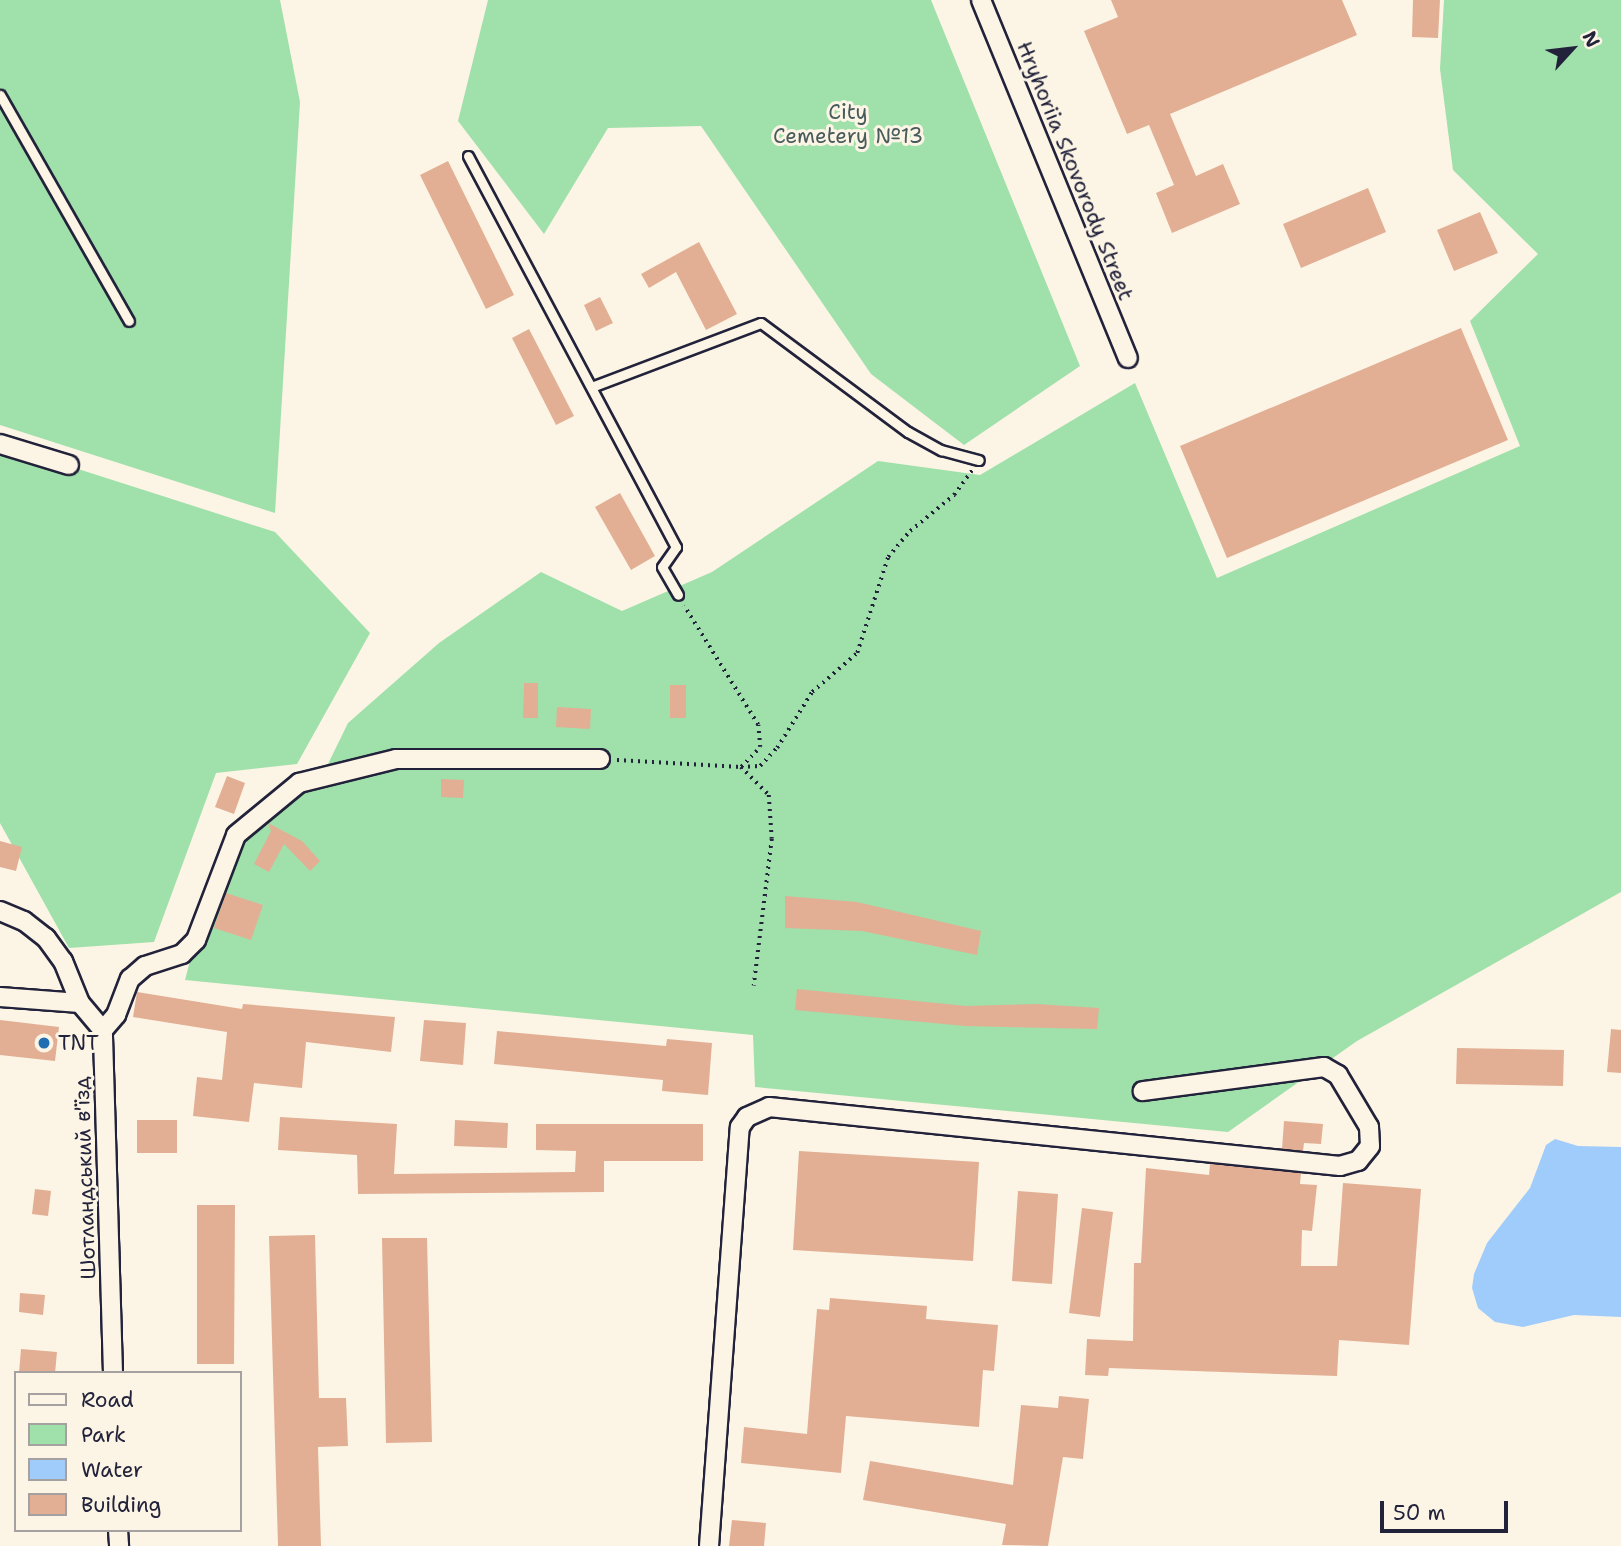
<!DOCTYPE html>
<html>
<head>
<meta charset="utf-8">
<style>
	body { margin:0 }
	#map { position:relative; width:1621px; height:1546px; overflow:hidden; background:#fcf5e5; font-family:"Shantell Sans",sans-serif }
	div>[style] { position:absolute }
	.green>* { inset:0; background:#a0e0aa }
	.water>* { inset:0; background:#9fccfa }
	.building>* { inset:0; background:#e2af94 }
	.path>* { height:3.5px; margin-top:-1.75px; transform-origin:0; background:repeating-linear-gradient(90deg,#22223b 0 2px,transparent 0 7px) }
	.roads { filter:drop-shadow(2px 0 #22223b) drop-shadow(-2px 0 #22223b) drop-shadow(0 2px #22223b) drop-shadow(0 -2px #22223b) }
	.lane>* { height:9px; margin:-4.5px; padding:0 4.5px; transform-origin:4.5px; border-radius:4.5px; background:#fcf5e5 }
	.street>* { height:18px; margin:-9px; padding:0 9px; transform-origin:9px; border-radius:9px; background:#fcf5e5 }
	.dots>* { width:19px; height:19px; translate:-50% -50%; box-sizing:border-box; border:4px solid #fcf5e5; border-radius:50% }
	span { translate:-50% -50%; white-space:nowrap; text-align:center; line-height:1.15; -webkit-text-stroke:6px #fcf5e5; paint-order:stroke }
	.park-label { font-size:21px; color:#485b5c }
	.street-label { font-size:21px; color:#22223b }
	.poi-label { font-size:21px; color:#22223b }
	.left { translate:0 -50%; text-align:left }
	.legend { position:absolute; left:14px; top:1371px; width:228px; height:161px; box-sizing:border-box; background:#fcf5e5; border:2px solid #a5a1a1; margin:0; padding:9px 12px; list-style:none; font-size:21px; color:#22223b }
	.legend li { display:flex; align-items:center; gap:14px; height:35px }
	.legend b { width:35px; border:2px solid #a5a1a1 }
	.north { position:absolute; left:1537px; top:14px; width:70px; height:70px; -webkit-text-stroke:5px #fcf5e5; paint-order:stroke; rotate:63deg; font-size:19px; font-weight:700; line-height:28px; text-align:center; color:#22223b }
	.north::after { content:''; display:block; margin:auto; width:24px; height:32px; background:#22223b; clip-path:polygon(50% 0,100% 100%,50% 72%,0 100%) }
	.scale { position:absolute; left:1380px; top:1501px; width:128px; height:32px; box-sizing:border-box; border:4px solid #22223b; border-top:0; padding-left:9px; font-size:21px; line-height:24px; white-space:nowrap; color:#22223b; -webkit-text-stroke:5px #fcf5e5; paint-order:stroke }
</style>
</head>
<body>
<div id="map">
	<div class="green">
		<i style="clip-path:polygon(0 0,280px 0,300px 102px,275px 513px,0 425px)"></i>
		<i style="clip-path:polygon(488px 0,931px 0,1080px 366px,964px 445px,871px 374px,701px 126px,608px 128px,544px 234px,458px 121px)"></i>
		<i style="clip-path:polygon(1444px 0,1621px 0,1621px 892px,1357px 1041px,1228px 1132px,755px 1087px,753px 1035px,185px 980px,217px 856px,327px 766px,348px 723px,439px 643px,541px 572px,622px 611px,712px 572px,878px 461px,980px 475px,1135px 383px,1217px 578px,1520px 446px,1470px 321px,1538px 254px,1453px 170px,1440px 69px)"></i>
		<i style="clip-path:polygon(0 444px,275px 532px,370px 633px,297px 764px,216px 773px,154px 942px,69px 948px,0 823px)"></i>
	</div>
	<div class="water">
		<i style="clip-path:polygon(1555px 1139px,1578px 1146px,1621px 1147px,1621px 1317px,1574px 1315px,1523px 1327px,1495px 1322px,1478px 1308px,1472px 1288px,1474px 1274px,1487px 1243px,1530px 1188px,1546px 1145px)"></i>
	</div>
	<div class="building">
		<i style="clip-path:polygon(1111px 0,1342px 0,1357px 35px,1170px 114px,1196px 176px,1223px 164px,1240px 204px,1172px 233px,1156px 193px,1174px 185px,1149px 125px,1127px 134px,1084px 31px,1118px 17px)"></i>
		<i style="clip-path:polygon(1413px 0,1440px 0,1438px 38px,1412px 37px)"></i>
		<i style="clip-path:polygon(448px 161px,514px 295px,486px 309px,420px 175px)"></i>
		<i style="clip-path:polygon(1368px 188px,1386px 232px,1301px 268px,1283px 224px)"></i>
		<i style="clip-path:polygon(1480px 212px,1498px 253px,1454px 271px,1437px 230px)"></i>
		<i style="clip-path:polygon(699px 242px,737px 314px,706px 330px,676px 272px,649px 288px,641px 274px)"></i>
		<i style="clip-path:polygon(600px 297px,613px 323px,596px 331px,584px 305px)"></i>
		<i style="clip-path:polygon(1461px 328px,1508px 440px,1227px 558px,1180px 446px)"></i>
		<i style="clip-path:polygon(529px 329px,574px 416px,556px 425px,512px 338px)"></i>
		<i style="clip-path:polygon(620px 493px,655px 556px,631px 570px,595px 507px)"></i>
		<i style="clip-path:polygon(524px 683px,538px 683px,538px 718px,523px 718px)"></i>
		<i style="clip-path:polygon(670px 685px,686px 685px,686px 718px,670px 718px)"></i>
		<i style="clip-path:polygon(557px 707px,591px 709px,590px 729px,556px 727px)"></i>
		<i style="clip-path:polygon(227px 776px,245px 783px,234px 814px,215px 807px)"></i>
		<i style="clip-path:polygon(441px 779px,464px 780px,463px 798px,441px 797px)"></i>
		<i style="clip-path:polygon(268px 823px,302px 841px,320px 861px,310px 871px,284px 844px,269px 872px,254px 864px,271px 831px)"></i>
		<i style="clip-path:polygon(0 841px,22px 847px,16px 871px,0 867px)"></i>
		<i style="clip-path:polygon(226px 893px,263px 905px,251px 940px,214px 928px)"></i>
		<i style="clip-path:polygon(785px 896px,857px 902px,981px 931px,977px 955px,862px 931px,785px 928px)"></i>
		<i style="clip-path:polygon(797px 989px,966px 1006px,1036px 1004px,1099px 1008px,1097px 1029px,965px 1026px,795px 1010px)"></i>
		<i style="clip-path:polygon(137px 992px,242px 1009px,243px 1004px,395px 1017px,391px 1052px,306px 1042px,302px 1088px,254px 1083px,249px 1122px,193px 1116px,197px 1077px,222px 1080px,227px 1032px,133px 1017px)"></i>
		<i style="clip-path:polygon(0 1020px,59px 1027px,55px 1061px,0 1055px)"></i>
		<i style="clip-path:polygon(424px 1020px,466px 1023px,463px 1065px,420px 1061px)"></i>
		<i style="clip-path:polygon(1611px 1029px,1621px 1030px,1621px 1073px,1607px 1072px)"></i>
		<i style="clip-path:polygon(497px 1031px,666px 1046px,667px 1039px,712px 1043px,708px 1095px,662px 1091px,663px 1080px,494px 1064px)"></i>
		<i style="clip-path:polygon(1457px 1048px,1564px 1050px,1563px 1086px,1456px 1084px)"></i>
		<i style="clip-path:polygon(280px 1117px,397px 1124px,394px 1174px,575px 1172px,576px 1151px,536px 1150px,536px 1124px,703px 1124px,703px 1161px,604px 1161px,604px 1192px,358px 1194px,357px 1155px,278px 1150px)"></i>
		<i style="clip-path:polygon(137px 1120px,177px 1120px,177px 1153px,137px 1153px)"></i>
		<i style="clip-path:polygon(455px 1120px,508px 1123px,507px 1148px,454px 1146px)"></i>
		<i style="clip-path:polygon(1284px 1121px,1323px 1124px,1321px 1144px,1304px 1143px,1303px 1151px,1282px 1149px)"></i>
		<i style="clip-path:polygon(799px 1151px,979px 1162px,973px 1261px,793px 1250px)"></i>
		<i style="clip-path:polygon(1210px 1164px,1301px 1173px,1300px 1184px,1317px 1185px,1312px 1231px,1302px 1230px,1301px 1266px,1337px 1266px,1343px 1183px,1421px 1189px,1409px 1345px,1339px 1340px,1337px 1376px,1109px 1368px,1108px 1376px,1085px 1375px,1087px 1339px,1133px 1341px,1134px 1263px,1141px 1263px,1146px 1168px,1209px 1175px)"></i>
		<i style="clip-path:polygon(35px 1189px,51px 1191px,48px 1216px,32px 1214px)"></i>
		<i style="clip-path:polygon(1018px 1191px,1058px 1194px,1052px 1284px,1012px 1281px)"></i>
		<i style="clip-path:polygon(197px 1205px,235px 1205px,234px 1364px,197px 1364px)"></i>
		<i style="clip-path:polygon(1082px 1208px,1113px 1212px,1100px 1317px,1069px 1313px)"></i>
		<i style="clip-path:polygon(315px 1235px,319px 1398px,346px 1398px,348px 1446px,318px 1447px,321px 1546px,278px 1546px,269px 1236px)"></i>
		<i style="clip-path:polygon(382px 1238px,427px 1238px,432px 1442px,386px 1443px)"></i>
		<i style="clip-path:polygon(20px 1293px,45px 1295px,43px 1315px,19px 1312px)"></i>
		<i style="clip-path:polygon(830px 1298px,927px 1306px,926px 1319px,998px 1325px,994px 1371px,983px 1370px,979px 1427px,846px 1416px,841px 1473px,741px 1463px,744px 1427px,807px 1434px,817px 1309px,829px 1310px)"></i>
		<i style="clip-path:polygon(21px 1349px,57px 1352px,55px 1373px,19px 1373px)"></i>
		<i style="clip-path:polygon(1059px 1396px,1089px 1399px,1083px 1459px,1063px 1457px,1048px 1546px,1002px 1545px,1006px 1524px,863px 1500px,870px 1461px,1013px 1485px,1021px 1405px,1058px 1408px)"></i>
		<i style="clip-path:polygon(732px 1520px,766px 1523px,764px 1546px,729px 1546px)"></i>
	</div>
	<div class="path">
		<i style="left:617px;top:760px;width:124px;rotate:3.2deg"></i>
		<i style="left:741px;top:767px;width:28px;rotate:-46deg"></i>
		<i style="left:760px;top:747px;width:22px;rotate:-95deg"></i>
		<i style="left:758px;top:725px;width:140px;rotate:-121.9deg"></i>
		<i style="left:741px;top:767px;width:19px;rotate:-3deg"></i>
		<i style="left:760px;top:766px;width:25px;rotate:-47deg"></i>
		<i style="left:777px;top:748px;width:66px;rotate:-58deg"></i>
		<i style="left:812px;top:692px;width:60px;rotate:-40.9deg"></i>
		<i style="left:857px;top:653px;width:101px;rotate:-72.1deg"></i>
		<i style="left:888px;top:557px;width:34px;rotate:-50deg"></i>
		<i style="left:910px;top:531px;width:57px;rotate:-39.3deg"></i>
		<i style="left:954px;top:495px;width:31px;rotate:-54deg"></i>
		<i style="left:741px;top:767px;width:40px;rotate:45deg"></i>
		<i style="left:769px;top:795px;width:44px;rotate:86.1deg"></i>
		<i style="left:772px;top:839px;width:148px;rotate:97deg"></i>
	</div>
	<div class="roads">
		<div class="lane">
			<i style="left:0;top:95px;width:260px;rotate:60.3deg"></i>
			<i style="left:468px;top:156px;width:443px;rotate:62deg"></i>
			<i style="left:676px;top:547px;width:24px;rotate:125deg"></i>
			<i style="left:662px;top:567px;width:32px;rotate:60deg"></i>
			<i style="left:594px;top:386px;width:178px;rotate:-20.7deg"></i>
			<i style="left:761px;top:323px;width:183px;rotate:36.6deg"></i>
			<i style="left:908px;top:432px;width:38px;rotate:29deg"></i>
			<i style="left:941px;top:450px;width:39px;rotate:15deg"></i>
		</div>
		<div class="street">
			<i style="left:981px;top:0;width:387px;rotate:67.7deg"></i>
			<i style="left:0;top:444px;width:72px;rotate:16.9deg"></i>
			<i style="left:0;top:911px;width:26px;rotate:23deg"></i>
			<i style="left:24px;top:921px;width:28px;rotate:38deg"></i>
			<i style="left:46px;top:938px;width:29px;rotate:54deg"></i>
			<i style="left:63px;top:961px;width:45px;rotate:68deg"></i>
			<i style="left:80px;top:1003px;width:35px;rotate:50deg"></i>
			<i style="left:0;top:997px;width:80px;rotate:4.3deg"></i>
			<i style="left:113px;top:1373px;width:343px;rotate:-91.7deg"></i>
			<i style="left:103px;top:1030px;width:20px;rotate:-49deg"></i>
			<i style="left:116px;top:1015px;width:39px;rotate:-69deg"></i>
			<i style="left:130px;top:979px;width:20px;rotate:-41deg"></i>
			<i style="left:145px;top:966px;width:39px;rotate:-18deg"></i>
			<i style="left:182px;top:954px;width:20px;rotate:-45deg"></i>
			<i style="left:196px;top:940px;width:112px;rotate:-69.1deg"></i>
			<i style="left:236px;top:835px;width:82px;rotate:-39.5deg"></i>
			<i style="left:299px;top:783px;width:100px;rotate:-13.9deg"></i>
			<i style="left:396px;top:759px;width:204px"></i>
			<i style="left:118px;top:1530px;width:16px;rotate:86deg"></i>
			<i style="left:709px;top:1546px;width:420px;rotate:-85.8deg"></i>
			<i style="left:740px;top:1127px;width:12px;rotate:-55deg"></i>
			<i style="left:747px;top:1117px;width:24px;rotate:-24deg"></i>
			<i style="left:769px;top:1107px;width:574px;rotate:5.9deg"></i>
			<i style="left:1340px;top:1166px;width:19px;rotate:-16deg"></i>
			<i style="left:1358px;top:1161px;width:19px;rotate:-51deg"></i>
			<i style="left:1370px;top:1146px;width:19px;rotate:-93deg"></i>
			<i style="left:1369px;top:1127px;width:61px;rotate:-120.8deg"></i>
			<i style="left:1338px;top:1075px;width:16px;rotate:-150deg"></i>
			<i style="left:1324px;top:1067px;width:183px;rotate:172.4deg"></i>
		</div>
	</div>
	<div class="dots">
		<i style="left:44px;top:1043px;background:#1f6fb2"></i>
	</div>
	<div class="park-label">
		<span style="left:848px;top:124px">City<br>Cemetery №13</span>
	</div>
	<div class="street-label">
		<span style="left:1075px;top:171px;rotate:68deg">Hryhoriia Skovorody Street</span>
		<span style="left:85px;top:1178px;rotate:-92deg">Шотландський в'їзд</span>
	</div>
	<div class="poi-label">
		<span class="left" style="left:58px;top:1043px">TNT</span>
	</div>
	<ul class="legend">
	<li><b style="height:9px;background:#fcf5e5"></b>Road</li>
	<li><b style="height:19px;background:#a0e0aa"></b>Park</li>
	<li><b style="height:19px;background:#9fccfa"></b>Water</li>
	<li><b style="height:19px;background:#e2af94"></b>Building</li>
	</ul>
	<div class="north">N</div>
	<div class="scale">50 m</div>
</div>
</body>
</html>
